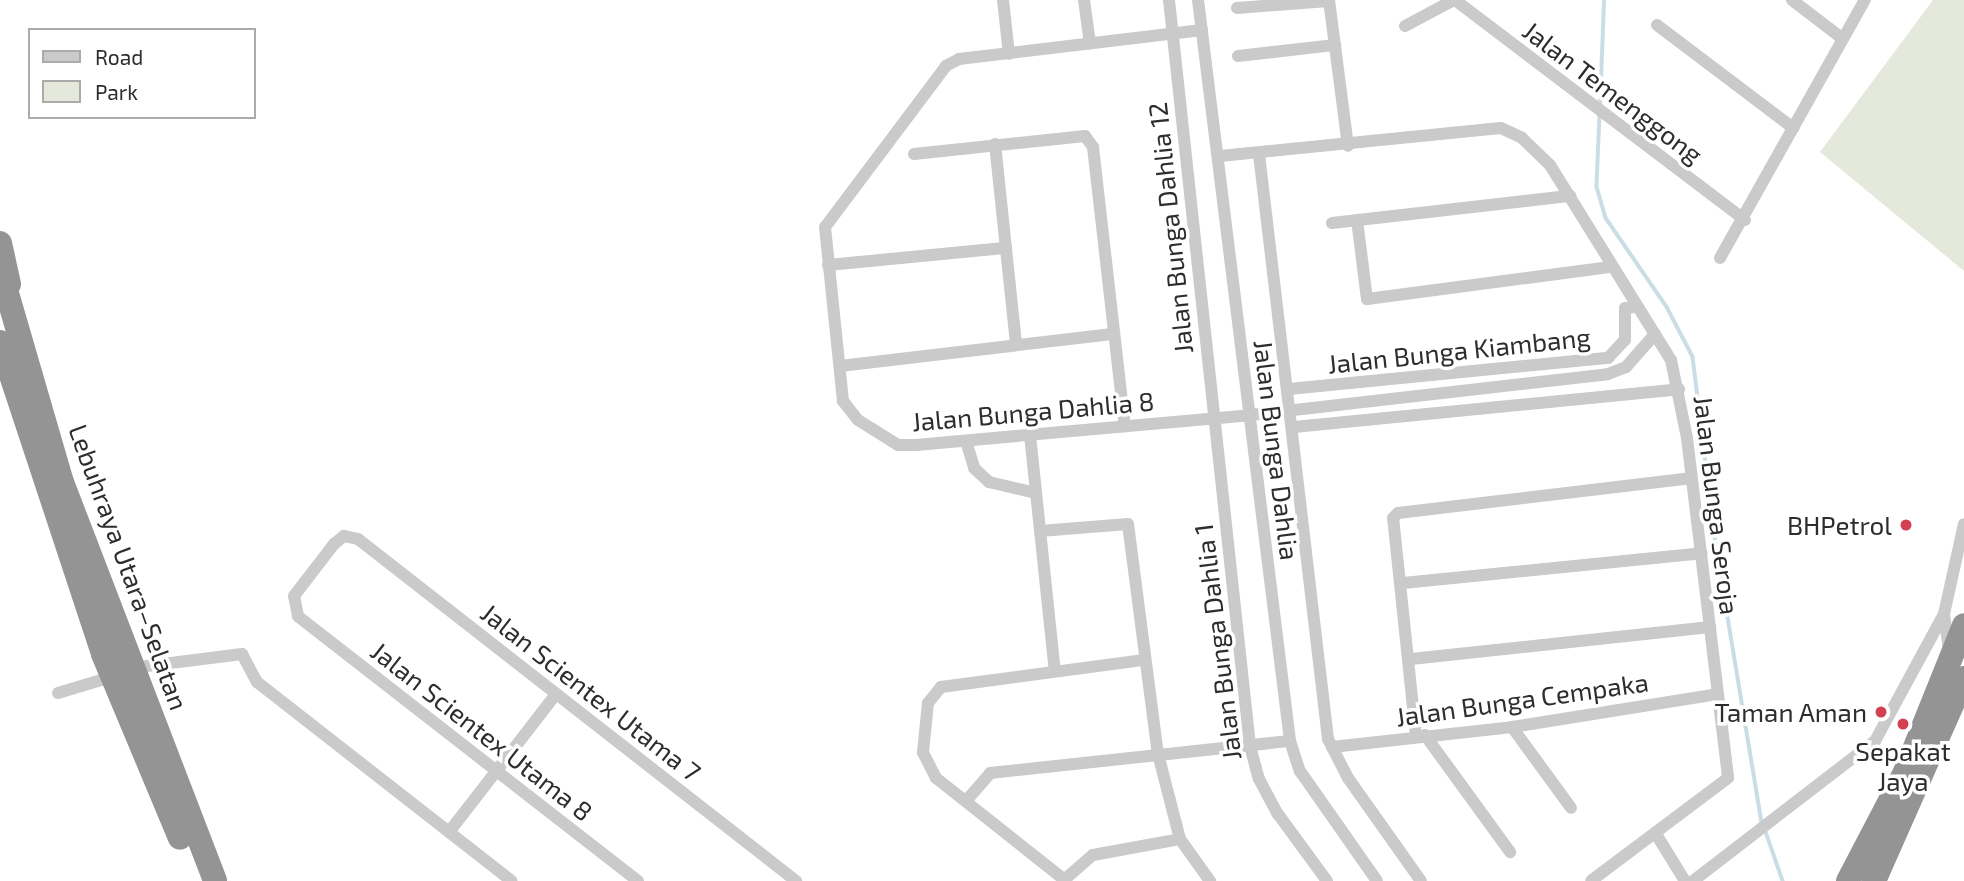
<!DOCTYPE html>
<html>
<head>
<meta charset="utf-8">
<style>
	body { margin:0 }
	#map { position:relative; width:1964px; height:881px; overflow:hidden; background:#fff; font-family:"Exo 2",sans-serif }
	div>[style] { position:absolute }
	.green>* { inset:0; background:#e4e9dc }
	.stream>* { height:3.5px; margin:-1.75px; padding:0 1.75px; transform-origin:1.75px; border-radius:1.75px; background:#cadde7 }
	.street>* { height:12px; margin:-6px; padding:0 6px; transform-origin:6px; border-radius:6px; background:#cacaca }
	.highway>* { height:24px; margin:-12px; padding:0 12px; transform-origin:12px; border-radius:12px; background:#949494 }
	.dots>* { width:19px; height:19px; translate:-50% -50%; box-sizing:border-box; border:4px solid #fff; border-radius:50% }
	span { translate:-50% -50%; white-space:nowrap; text-align:center; line-height:1.15; -webkit-text-stroke:7px #fff; paint-order:stroke }
	.street-label { font-size:26px; color:#2d2d2d }
	.poi-label { font-size:26px; color:#2d2d2d }
	.right { translate:-100% -50%; text-align:right }
	.legend { position:absolute; left:28px; top:28px; width:228px; height:91px; box-sizing:border-box; background:#fff; border:2px solid #ababab; margin:0; padding:9px 12px; list-style:none; font-size:21px; color:#2d2d2d }
	.legend li { display:flex; align-items:center; gap:14px; height:35px }
	.legend b { width:35px; border:2px solid #ababab }
</style>
</head>
<body>
<div id="map">
	<div class="green">
		<i style="clip-path:polygon(1933px 0,1964px 0,1964px 271px,1820px 152px)"></i>
	</div>
	<div class="stream">
		<i style="left:1600px;top:106px;width:106px;rotate:-87.8deg"></i>
		<i style="left:1600px;top:114px;width:73px;rotate:92.4deg"></i>
		<i style="left:1597px;top:187px;width:32px;rotate:74deg"></i>
		<i style="left:1606px;top:218px;width:108px;rotate:55.6deg"></i>
		<i style="left:1667px;top:307px;width:56px;rotate:62.5deg"></i>
		<i style="left:1693px;top:357px;width:189px;rotate:83deg"></i>
		<i style="left:1716px;top:545px;width:281px;rotate:80.6deg"></i>
		<i style="left:1765px;top:829px;width:55px;rotate:70.9deg"></i>
	</div>
	<div class="street">
		<i style="left:1003px;top:0;width:54px;rotate:83.7deg"></i>
		<i style="left:1084px;top:0;width:44px;rotate:82.2deg"></i>
		<i style="left:1169px;top:0;width:750px;rotate:83.8deg"></i>
		<i style="left:1250px;top:746px;width:34px;rotate:75deg"></i>
		<i style="left:1259px;top:779px;width:40px;rotate:62deg"></i>
		<i style="left:1278px;top:814px;width:83px;rotate:53.8deg"></i>
		<i style="left:1198px;top:0;width:747px;rotate:82.92deg"></i>
		<i style="left:1290px;top:741px;width:32px;rotate:72deg"></i>
		<i style="left:1300px;top:771px;width:134px;rotate:55deg"></i>
		<i style="left:1329px;top:0;width:147px;rotate:82.6deg"></i>
		<i style="left:1455px;top:0;width:364px;rotate:37.2deg"></i>
		<i style="left:1792px;top:0;width:64px;rotate:37.4deg"></i>
		<i style="left:1237px;top:8px;width:92px;rotate:-4.4deg"></i>
		<i style="left:1657px;top:25px;width:171px;rotate:37.1deg"></i>
		<i style="left:1405px;top:26px;width:55px;rotate:-28deg"></i>
		<i style="left:1202px;top:30px;width:245px;rotate:173.2deg"></i>
		<i style="left:959px;top:59px;width:15px;rotate:152deg"></i>
		<i style="left:946px;top:66px;width:201px;rotate:126.9deg"></i>
		<i style="left:825px;top:227px;width:175px;rotate:84.1deg"></i>
		<i style="left:843px;top:401px;width:24px;rotate:52deg"></i>
		<i style="left:858px;top:420px;width:47px;rotate:32deg"></i>
		<i style="left:898px;top:445px;width:18px"></i>
		<i style="left:916px;top:445px;width:335px;rotate:-5.1deg"></i>
		<i style="left:1250px;top:415px;width:360px;rotate:-6.5deg"></i>
		<i style="left:1608px;top:374px;width:19px;rotate:-21deg"></i>
		<i style="left:1626px;top:367px;width:44px;rotate:-48.7deg"></i>
		<i style="left:1238px;top:56px;width:98px;rotate:-6.5deg"></i>
		<i style="left:995px;top:144px;width:202px;rotate:84deg"></i>
		<i style="left:914px;top:154px;width:172px;rotate:-6deg"></i>
		<i style="left:1085px;top:136px;width:14px;rotate:54deg"></i>
		<i style="left:1093px;top:147px;width:281px;rotate:83.5deg"></i>
		<i style="left:1259px;top:154px;width:589px;rotate:83.27deg"></i>
		<i style="left:1328px;top:739px;width:44px;rotate:62.9deg"></i>
		<i style="left:1348px;top:778px;width:126px;rotate:54.7deg"></i>
		<i style="left:1220px;top:156px;width:282px;rotate:-5.7deg"></i>
		<i style="left:1501px;top:128px;width:23px;rotate:25deg"></i>
		<i style="left:1522px;top:138px;width:39px;rotate:44deg"></i>
		<i style="left:1550px;top:165px;width:229px;rotate:58.2deg"></i>
		<i style="left:1671px;top:360px;width:80px;rotate:78.4deg"></i>
		<i style="left:1687px;top:438px;width:342px;rotate:83.1deg"></i>
		<i style="left:1728px;top:778px;width:171px;rotate:143.1deg"></i>
		<i style="left:1357px;top:220px;width:80px;rotate:82.8deg"></i>
		<i style="left:1367px;top:299px;width:246px;rotate:-7.5deg"></i>
		<i style="left:1332px;top:223px;width:240px;rotate:-6.5deg"></i>
		<i style="left:1720px;top:258px;width:296px;rotate:-60.7deg"></i>
		<i style="left:828px;top:265px;width:179px;rotate:-5.5deg"></i>
		<i style="left:840px;top:366px;width:274px;rotate:-6.7deg"></i>
		<i style="left:1289px;top:389px;width:321px;rotate:-5.6deg"></i>
		<i style="left:1608px;top:358px;width:25px;rotate:-47deg"></i>
		<i style="left:1625px;top:340px;width:32px;rotate:-90deg"></i>
		<i style="left:1625px;top:308px;width:11px;rotate:-5deg"></i>
		<i style="left:1294px;top:427px;width:387px;rotate:-5.6deg"></i>
		<i style="left:1030px;top:435px;width:237px;rotate:84deg"></i>
		<i style="left:966px;top:441px;width:28px;rotate:73deg"></i>
		<i style="left:974px;top:468px;width:21px;rotate:43deg"></i>
		<i style="left:989px;top:482px;width:48px;rotate:13.2deg"></i>
		<i style="left:1040px;top:531px;width:88px;rotate:-4.5deg"></i>
		<i style="left:1128px;top:524px;width:232px;rotate:82.6deg"></i>
		<i style="left:1158px;top:754px;width:88px;rotate:75.5deg"></i>
		<i style="left:1180px;top:839px;width:52px;rotate:54.5deg"></i>
		<i style="left:1403px;top:583px;width:300px;rotate:-5.7deg"></i>
		<i style="left:1949px;top:650px;width:36px;rotate:-98deg"></i>
		<i style="left:1944px;top:614px;width:92px;rotate:-77.5deg"></i>
		<i style="left:1411px;top:659px;width:301px;rotate:-6.1deg"></i>
		<i style="left:139px;top:667px;width:104px;rotate:-7.2deg"></i>
		<i style="left:242px;top:654px;width:32px;rotate:62deg"></i>
		<i style="left:257px;top:682px;width:323px;rotate:38deg"></i>
		<i style="left:58px;top:693px;width:45px;rotate:-16.8deg"></i>
		<i style="left:1512px;top:727px;width:100px;rotate:53.9deg"></i>
		<i style="left:1425px;top:735px;width:145px;rotate:54deg"></i>
		<i style="left:1416px;top:736px;width:219px;rotate:-96deg"></i>
		<i style="left:1393px;top:518px;width:7px;rotate:-45deg"></i>
		<i style="left:1398px;top:513px;width:294px;rotate:-6.8deg"></i>
		<i style="left:1332px;top:747px;width:181px;rotate:-6.3deg"></i>
		<i style="left:1512px;top:727px;width:208px;rotate:-9.1deg"></i>
		<i style="left:966px;top:801px;width:37px;rotate:-49deg"></i>
		<i style="left:990px;top:773px;width:302px;rotate:-6.1deg"></i>
		<i style="left:449px;top:832px;width:175px;rotate:-52.2deg"></i>
		<i style="left:1656px;top:834px;width:55px;rotate:58.3deg"></i>
		<i style="left:1064px;top:880px;width:38px;rotate:-41deg"></i>
		<i style="left:1093px;top:855px;width:88px;rotate:-10.4deg"></i>
		<i style="left:638px;top:881px;width:431px;rotate:-142.1deg"></i>
		<i style="left:298px;top:616px;width:20px;rotate:-101deg"></i>
		<i style="left:294px;top:596px;width:66px;rotate:-52.4deg"></i>
		<i style="left:334px;top:544px;width:13px;rotate:-39deg"></i>
		<i style="left:344px;top:536px;width:14px;rotate:12deg"></i>
		<i style="left:358px;top:539px;width:556px;rotate:37.98deg"></i>
		<i style="left:1066px;top:881px;width:166px;rotate:-141.6deg"></i>
		<i style="left:936px;top:778px;width:29px;rotate:-117deg"></i>
		<i style="left:923px;top:752px;width:49px;rotate:-84.2deg"></i>
		<i style="left:928px;top:703px;width:21px;rotate:-51deg"></i>
		<i style="left:941px;top:687px;width:205px;rotate:-7.6deg"></i>
		<i style="left:1693px;top:881px;width:230px;rotate:-37.6deg"></i>
		<i style="left:1875px;top:741px;width:145px;rotate:-61.5deg"></i>
	</div>
	<div class="highway">
		<i style="left:0;top:243px;width:42px;rotate:77.6deg"></i>
		<i style="left:0;top:269px;width:222px;rotate:73.8deg"></i>
		<i style="left:62px;top:482px;width:427px;rotate:69deg"></i>
		<i style="left:0;top:342px;width:329px;rotate:71.7deg"></i>
		<i style="left:103px;top:654px;width:199px;rotate:67.3deg"></i>
		<i style="left:1848px;top:881px;width:123px;rotate:-62.4deg"></i>
		<i style="left:1905px;top:772px;width:158px;rotate:-68.1deg"></i>
		<i style="left:1874px;top:881px;width:222px;rotate:-66.1deg"></i>
	</div>
	<div class="dots">
		<i style="left:1906px;top:525px;background:#d34052"></i>
		<i style="left:1881px;top:712px;background:#d34052"></i>
		<i style="left:1903px;top:724px;background:#d34052"></i>
	</div>
	<div class="street-label">
		<span style="left:1613px;top:92px;rotate:37deg">Jalan Temenggong</span>
		<span style="left:1170px;top:228px;rotate:-96deg">Jalan Bunga Dahlia 12</span>
		<span style="left:1459px;top:350px;rotate:-6deg">Jalan Bunga Kiambang</span>
		<span style="left:1033px;top:411px;rotate:-5deg">Jalan Bunga Dahlia 8</span>
		<span style="left:1277px;top:450px;rotate:83deg">Jalan Bunga Dahlia</span>
		<span style="left:1717px;top:505px;rotate:83deg">Jalan Bunga Seroja</span>
		<span style="left:129px;top:567px;rotate:70deg">Lebuhraya Utara–Selatan</span>
		<span style="left:1217px;top:642px;rotate:-97deg">Jalan Bunga Dahlia 1</span>
		<span style="left:591px;top:692px;rotate:38deg">Jalan Scientex Utama 7</span>
		<span style="left:1522px;top:699px;rotate:-8deg">Jalan Bunga Cempaka</span>
		<span style="left:482px;top:731px;rotate:38deg">Jalan Scientex Utama 8</span>
	</div>
	<div class="poi-label">
		<span class="right" style="left:1892px;top:525px">BHPetrol</span>
		<span class="right" style="left:1867px;top:712px">Taman Aman</span>
		<span style="left:1903px;top:766px">Sepakat<br>Jaya</span>
	</div>
	<ul class="legend">
	<li><b style="height:9px;background:#cacaca"></b>Road</li>
	<li><b style="height:19px;background:#e4e9dc"></b>Park</li>
	</ul>
</div>
</body>
</html>
